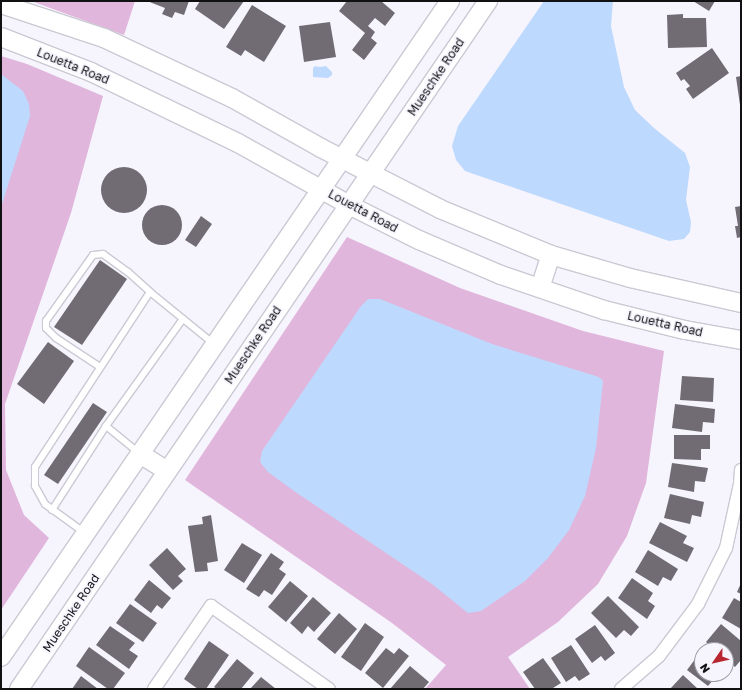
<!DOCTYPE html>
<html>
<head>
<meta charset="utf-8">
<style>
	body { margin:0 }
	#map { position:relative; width:742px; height:690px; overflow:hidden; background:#f6f5fe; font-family:"Golos Text",sans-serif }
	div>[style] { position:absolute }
	.green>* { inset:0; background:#e0b6dc }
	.water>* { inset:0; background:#bed9fe }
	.building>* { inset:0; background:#716c74 }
	.round { border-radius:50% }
	.roads { filter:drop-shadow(1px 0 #cbc9d3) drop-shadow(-1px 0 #cbc9d3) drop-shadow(0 1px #cbc9d3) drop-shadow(0 -1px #cbc9d3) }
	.lane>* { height:6px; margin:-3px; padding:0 3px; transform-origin:3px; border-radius:3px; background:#fff }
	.street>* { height:12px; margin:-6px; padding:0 6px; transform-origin:6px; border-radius:6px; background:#fff }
	.secondary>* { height:18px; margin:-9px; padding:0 9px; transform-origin:9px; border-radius:9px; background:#fff }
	span { translate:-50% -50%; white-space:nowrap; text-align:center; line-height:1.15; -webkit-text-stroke:3.5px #f6f5fe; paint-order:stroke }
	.street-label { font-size:12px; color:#111013 }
	.frame { position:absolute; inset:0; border:2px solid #111013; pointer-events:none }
	.north { position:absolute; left:694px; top:642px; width:40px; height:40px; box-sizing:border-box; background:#f6f5fe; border:1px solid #9a99a0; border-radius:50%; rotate:236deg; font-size:11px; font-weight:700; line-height:16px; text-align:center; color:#111013 }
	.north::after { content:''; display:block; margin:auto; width:14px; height:18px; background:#b82730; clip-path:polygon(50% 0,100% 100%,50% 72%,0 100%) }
</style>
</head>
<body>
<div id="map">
	<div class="green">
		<i style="clip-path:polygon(31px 1px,135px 1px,124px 35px)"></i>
		<i style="clip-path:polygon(1px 56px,27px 64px,103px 96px,71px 213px,5px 404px,6px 470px,24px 515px,49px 538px,1px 610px)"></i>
		<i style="clip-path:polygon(347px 237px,460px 288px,583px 331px,664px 351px,646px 483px,627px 536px,598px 584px,558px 622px,508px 657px,530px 689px,425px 689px,446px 665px,392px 623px,185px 480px)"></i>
	</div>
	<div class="water">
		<i style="clip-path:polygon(544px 1px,613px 1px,611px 26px,624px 87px,635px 110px,654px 128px,685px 153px,690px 167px,686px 200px,691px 222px,690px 232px,684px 239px,669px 241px,465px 171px,456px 160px,452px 146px,458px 126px)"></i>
		<i style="clip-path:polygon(315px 66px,320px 67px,326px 66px,332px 72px,332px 75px,328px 78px,313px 77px,313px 68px)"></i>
		<i style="clip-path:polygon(1px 74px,23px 91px,29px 104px,30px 116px,1px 207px)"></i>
		<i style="clip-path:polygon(368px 299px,380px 299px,492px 344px,599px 377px,603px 381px,596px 448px,585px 496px,569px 530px,548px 558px,525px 581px,481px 611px,468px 613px,432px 584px,294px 491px,268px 472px,260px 462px,262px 451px,361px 306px)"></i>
	</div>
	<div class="building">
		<i style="clip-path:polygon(147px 1px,189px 1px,184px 15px,175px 12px,172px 18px,162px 14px,165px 8px)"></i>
		<i style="clip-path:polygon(200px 1px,244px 1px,224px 29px,195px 9px)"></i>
		<i style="clip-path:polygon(347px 1px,381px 1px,395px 13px,385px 26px,375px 18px,368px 26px,375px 32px,371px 38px,377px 43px,364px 60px,352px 50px,365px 33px,339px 11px)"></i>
		<i style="clip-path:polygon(693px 1px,715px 1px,709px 11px)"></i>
		<i style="clip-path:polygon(252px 5px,286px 26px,264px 62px,245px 50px,241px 56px,226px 47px)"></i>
		<i style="clip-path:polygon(683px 14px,683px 18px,706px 18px,707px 47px,668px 48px,667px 15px)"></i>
		<i style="clip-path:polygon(330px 22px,336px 57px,304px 62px,299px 26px)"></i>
		<i style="clip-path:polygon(712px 48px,729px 73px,693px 99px,686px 89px,690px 86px,684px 79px,681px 81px,676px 73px)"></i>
		<i style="clip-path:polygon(741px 76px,741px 105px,740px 105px,736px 77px)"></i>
		<i class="round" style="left:101px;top:167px;width:46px;height:46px"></i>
		<i class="round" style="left:142px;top:205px;width:40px;height:40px"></i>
		<i style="clip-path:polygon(741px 206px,741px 237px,737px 238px,735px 226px,738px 226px,735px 207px)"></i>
		<i style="clip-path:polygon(201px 216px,212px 224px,196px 247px,185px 240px)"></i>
		<i style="clip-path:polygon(100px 260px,127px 279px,82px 345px,54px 327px)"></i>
		<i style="clip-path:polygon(48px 342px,74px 361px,44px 404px,17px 384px)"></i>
		<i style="clip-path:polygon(682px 376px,714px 378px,713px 402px,680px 400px)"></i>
		<i style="clip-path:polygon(93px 403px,107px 412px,58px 484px,44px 475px)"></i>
		<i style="clip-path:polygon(675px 404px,715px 409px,714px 423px,703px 422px,702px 432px,672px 428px)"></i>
		<i style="clip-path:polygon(674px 435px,710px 435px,710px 449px,701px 449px,701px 460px,674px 459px)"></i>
		<i style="clip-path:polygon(672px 463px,708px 468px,705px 482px,695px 481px,694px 492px,668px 487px)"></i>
		<i style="clip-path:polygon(670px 494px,704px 502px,701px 517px,692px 515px,690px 524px,664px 518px)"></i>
		<i style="clip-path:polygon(211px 515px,218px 561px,207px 563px,208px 571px,195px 572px,188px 526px,203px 524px,202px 517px)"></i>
		<i style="clip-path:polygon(660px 522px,687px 536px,683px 543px,694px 548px,687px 562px,649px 543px)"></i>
		<i style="clip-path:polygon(242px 543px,262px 555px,244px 583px,224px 570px)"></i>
		<i style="clip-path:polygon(167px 548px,186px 569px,178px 576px,183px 581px,173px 590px,149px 565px)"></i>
		<i style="clip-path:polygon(648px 550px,678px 569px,671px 581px,663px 577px,658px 586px,635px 572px)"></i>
		<i style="clip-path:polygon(271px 553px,284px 562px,279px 569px,286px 574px,272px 595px,264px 590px,259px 597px,246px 589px)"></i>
		<i style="clip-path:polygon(632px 578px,653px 593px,648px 601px,655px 606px,647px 619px,618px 598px)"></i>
		<i style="clip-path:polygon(149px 580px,171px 598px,162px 609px,157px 605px,151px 613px,134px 600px)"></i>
		<i style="clip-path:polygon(290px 581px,308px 596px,286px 622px,268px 607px)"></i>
		<i style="clip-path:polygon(741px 583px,741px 594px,737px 592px)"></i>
		<i style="clip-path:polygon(608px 596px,639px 627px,631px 636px,624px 630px,616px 638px,591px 613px)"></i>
		<i style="clip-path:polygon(313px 597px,331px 613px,314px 632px,308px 626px,302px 634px,290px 623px)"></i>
		<i style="clip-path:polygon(734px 598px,741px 602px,741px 629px,722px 618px)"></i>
		<i style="clip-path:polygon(130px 604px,157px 623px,143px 642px,116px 623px)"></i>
		<i style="clip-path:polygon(339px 613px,357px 629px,335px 654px,317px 639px)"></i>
		<i style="clip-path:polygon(365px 623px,384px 637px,361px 671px,341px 657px)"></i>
		<i style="clip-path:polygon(721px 624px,741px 641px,741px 660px,735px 667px,726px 659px,726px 650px,715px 650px,706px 642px)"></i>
		<i style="clip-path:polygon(595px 625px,615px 653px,605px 661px,601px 656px,592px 663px,575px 639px)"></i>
		<i style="clip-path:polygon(110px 626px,135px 643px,129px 650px,138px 656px,129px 669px,96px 645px)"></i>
		<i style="clip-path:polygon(209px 641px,229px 655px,206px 689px,198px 689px,184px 679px)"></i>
		<i style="clip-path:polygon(571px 645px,590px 674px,579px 681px,575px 676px,566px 682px,551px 658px)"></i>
		<i style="clip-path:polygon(89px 647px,125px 673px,113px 689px,108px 689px,76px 666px)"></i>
		<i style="clip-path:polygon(386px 648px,394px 654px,399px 648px,409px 656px,383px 688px,365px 673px)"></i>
		<i style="clip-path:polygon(702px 650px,702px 674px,718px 674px,708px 686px,687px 670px)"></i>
		<i style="clip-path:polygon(543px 658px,561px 683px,553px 688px,554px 689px,535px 689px,523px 672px)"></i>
		<i style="clip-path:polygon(237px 659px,254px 673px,241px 689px,217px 689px,214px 687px)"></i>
		<i style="clip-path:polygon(410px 666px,429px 682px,423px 689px,390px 689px)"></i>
		<i style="clip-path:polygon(683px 675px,698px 689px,670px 689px)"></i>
		<i style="clip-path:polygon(81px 676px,98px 689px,72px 689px)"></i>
		<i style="clip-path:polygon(261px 677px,276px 689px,250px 689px)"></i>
	</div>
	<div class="roads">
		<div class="lane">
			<i style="left:100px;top:367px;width:53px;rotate:-146.6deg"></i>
			<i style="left:56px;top:338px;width:14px;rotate:-135deg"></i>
			<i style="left:46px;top:328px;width:7px;rotate:-90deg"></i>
			<i style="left:46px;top:321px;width:81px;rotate:-54.5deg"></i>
			<i style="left:93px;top:255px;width:10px;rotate:-6deg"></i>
			<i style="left:103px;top:254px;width:31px;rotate:36deg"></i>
			<i style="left:128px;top:272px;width:30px;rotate:42deg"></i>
			<i style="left:139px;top:453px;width:43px;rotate:-140.7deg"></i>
			<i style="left:106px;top:426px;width:132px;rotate:-54.3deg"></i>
			<i style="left:52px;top:510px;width:100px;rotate:-57.3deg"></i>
			<i style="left:85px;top:533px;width:49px;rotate:-144.1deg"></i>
			<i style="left:45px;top:504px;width:21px;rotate:-119deg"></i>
			<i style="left:35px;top:486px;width:19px;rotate:-90deg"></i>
			<i style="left:35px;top:467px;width:209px;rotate:-56.7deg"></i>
			<i style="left:150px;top:292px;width:82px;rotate:39.1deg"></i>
		</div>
		<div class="street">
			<i style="left:154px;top:689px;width:101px;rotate:-55.5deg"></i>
			<i style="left:211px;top:606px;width:144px;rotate:35.1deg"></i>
			<i style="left:621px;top:689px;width:50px;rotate:-41deg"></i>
			<i style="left:659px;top:656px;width:65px;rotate:-53.1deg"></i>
			<i style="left:698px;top:604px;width:63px;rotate:-63.4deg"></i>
			<i style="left:726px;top:548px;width:66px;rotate:-77.7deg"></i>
			<i style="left:740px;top:484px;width:14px;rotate:-86deg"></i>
		</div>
		<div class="secondary">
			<i style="left:1px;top:4px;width:108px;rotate:18.3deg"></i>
			<i style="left:104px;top:38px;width:141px;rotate:25.1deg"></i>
			<i style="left:232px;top:98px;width:102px;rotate:29.3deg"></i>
			<i style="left:321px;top:148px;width:134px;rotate:27.1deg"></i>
			<i style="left:440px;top:209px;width:120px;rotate:22.5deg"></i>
			<i style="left:551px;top:255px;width:82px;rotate:16.2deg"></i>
			<i style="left:630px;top:278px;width:114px;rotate:12.7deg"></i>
			<i style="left:1px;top:37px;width:97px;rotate:21.3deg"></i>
			<i style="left:91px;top:72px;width:163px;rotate:25.8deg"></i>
			<i style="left:238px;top:143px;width:127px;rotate:29.2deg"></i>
			<i style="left:349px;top:205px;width:78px;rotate:26.6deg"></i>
			<i style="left:419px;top:240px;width:89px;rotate:23.1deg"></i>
			<i style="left:501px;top:275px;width:109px;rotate:18.8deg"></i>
			<i style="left:604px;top:310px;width:83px;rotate:13.9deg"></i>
			<i style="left:685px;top:330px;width:57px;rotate:10.1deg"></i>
			<i style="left:540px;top:288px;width:35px;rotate:-72deg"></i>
			<i style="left:140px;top:454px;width:32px;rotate:32deg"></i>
			<i style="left:1px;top:657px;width:795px;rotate:-55.61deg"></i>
			<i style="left:19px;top:689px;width:833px;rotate:-55.72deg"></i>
		</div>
	</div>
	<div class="street-label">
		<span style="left:73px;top:66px;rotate:22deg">Louetta Road</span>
		<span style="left:436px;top:77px;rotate:-56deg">Mueschke Road</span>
		<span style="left:363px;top:211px;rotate:28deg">Louetta Road</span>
		<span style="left:665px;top:324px;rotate:13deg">Louetta Road</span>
		<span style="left:253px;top:345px;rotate:-56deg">Mueschke Road</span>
		<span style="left:71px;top:613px;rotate:-56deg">Mueschke Road</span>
	</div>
	<div class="frame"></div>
	<div class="north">N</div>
</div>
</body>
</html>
